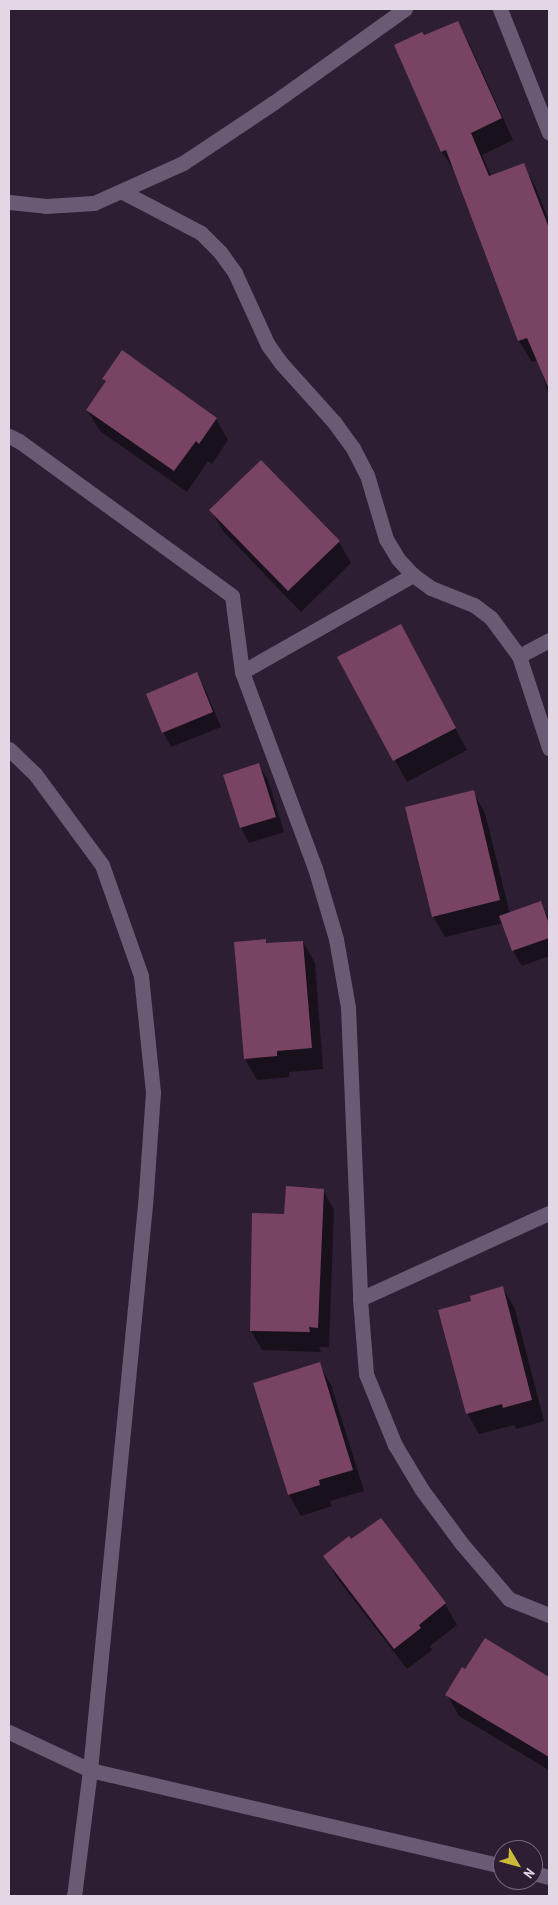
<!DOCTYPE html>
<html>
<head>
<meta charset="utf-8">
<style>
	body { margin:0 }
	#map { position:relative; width:558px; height:1905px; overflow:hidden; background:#2d1e33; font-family:"Archivo Narrow",sans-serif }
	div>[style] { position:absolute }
	.shadow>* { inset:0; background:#0007 }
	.building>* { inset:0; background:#794364 }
	.street>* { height:15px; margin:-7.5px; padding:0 7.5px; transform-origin:7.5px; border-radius:7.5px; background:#6b5a73 }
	span { translate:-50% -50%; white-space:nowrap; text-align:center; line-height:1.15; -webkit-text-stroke:4px #2d1e33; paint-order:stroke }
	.frame { position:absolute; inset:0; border:10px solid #e1d7e5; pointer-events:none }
	.north { position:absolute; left:493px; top:1840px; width:50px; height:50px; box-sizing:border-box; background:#2d1e33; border:1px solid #75687a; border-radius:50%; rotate:127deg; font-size:14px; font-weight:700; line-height:20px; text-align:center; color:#e1d7e5 }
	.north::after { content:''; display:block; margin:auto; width:18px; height:22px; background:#ccb939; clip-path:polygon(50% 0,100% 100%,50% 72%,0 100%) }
</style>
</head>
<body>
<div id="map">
	<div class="shadow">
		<i style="clip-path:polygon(457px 22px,469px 43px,513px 140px,482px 155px,491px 176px,523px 165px,535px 186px,549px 221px,549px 395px,538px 360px,532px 362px,519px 341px,455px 172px,442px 152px,396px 45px)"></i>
		<i style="clip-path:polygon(103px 379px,216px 419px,228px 440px,212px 464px,208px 461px,187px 492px,100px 431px,87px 410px,106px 383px)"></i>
		<i style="clip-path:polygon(211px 510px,339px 542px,351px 563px,301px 612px,223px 531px)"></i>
		<i style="clip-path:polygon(412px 647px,467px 750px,407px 782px,339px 657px)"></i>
		<i style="clip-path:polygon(197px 674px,205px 689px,221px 727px,171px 747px,163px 732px)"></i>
		<i style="clip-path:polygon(259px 765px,268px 780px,284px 832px,249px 843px,241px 828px,225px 776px)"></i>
		<i style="clip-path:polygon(473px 792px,485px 813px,510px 914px,541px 903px,549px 918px,549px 956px,522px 966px,513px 951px,503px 923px,445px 937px,433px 916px)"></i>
		<i style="clip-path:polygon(266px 941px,268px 944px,303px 942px,315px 963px,323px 1069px,289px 1072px,289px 1077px,257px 1080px,245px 1059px)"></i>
		<i style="clip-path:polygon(323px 1190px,334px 1210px,329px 1347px,319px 1347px,321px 1352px,262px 1350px,251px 1331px,285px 1215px)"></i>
		<i style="clip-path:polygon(503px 1288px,515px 1309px,544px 1421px,516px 1429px,514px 1425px,479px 1434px,467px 1413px,473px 1302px)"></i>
		<i style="clip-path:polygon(319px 1364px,331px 1385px,364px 1491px,330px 1501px,332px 1506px,301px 1516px,289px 1495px)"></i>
		<i style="clip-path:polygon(325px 1556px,445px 1604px,457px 1625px,430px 1646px,432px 1650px,407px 1669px,337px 1578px)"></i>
		<i style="clip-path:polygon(485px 1640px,549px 1678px,549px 1770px,459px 1716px,447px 1695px)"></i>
	</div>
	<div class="building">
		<i style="clip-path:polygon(458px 21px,502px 118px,471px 133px,489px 176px,524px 163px,549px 228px,549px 389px,527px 338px,518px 341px,446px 150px,441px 152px,394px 45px,422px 32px,424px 35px)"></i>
		<i style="clip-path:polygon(122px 350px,217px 418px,199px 444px,196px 441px,174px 471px,86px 410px,106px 381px,102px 379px)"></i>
		<i style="clip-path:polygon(261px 460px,340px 541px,288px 591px,209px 510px)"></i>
		<i style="clip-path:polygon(401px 624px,456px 728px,393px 761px,337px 657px)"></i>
		<i style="clip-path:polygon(197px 672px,213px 712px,162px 733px,146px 694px)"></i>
		<i style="clip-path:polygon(259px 763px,276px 817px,240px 828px,223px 775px)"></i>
		<i style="clip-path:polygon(474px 790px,500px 900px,432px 917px,405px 807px)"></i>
		<i style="clip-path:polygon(541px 901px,549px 924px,549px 938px,512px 951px,499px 916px)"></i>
		<i style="clip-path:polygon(266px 939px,266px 943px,303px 941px,312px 1048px,277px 1051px,277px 1056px,244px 1059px,234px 942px)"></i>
		<i style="clip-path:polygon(286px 1186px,324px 1189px,318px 1328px,309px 1327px,310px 1332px,250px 1331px,252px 1213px,284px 1214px)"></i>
		<i style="clip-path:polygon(503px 1286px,532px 1400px,503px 1408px,502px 1404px,466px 1414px,438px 1310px,471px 1301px,470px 1296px)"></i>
		<i style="clip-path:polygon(320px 1362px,353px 1470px,319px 1480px,320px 1485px,288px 1495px,253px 1383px)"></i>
		<i style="clip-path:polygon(381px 1518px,446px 1603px,419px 1625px,421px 1628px,394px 1649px,323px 1556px,349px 1536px,351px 1539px)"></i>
		<i style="clip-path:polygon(485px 1638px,549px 1677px,549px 1757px,445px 1695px,462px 1667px,465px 1669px)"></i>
	</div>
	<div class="street">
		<i style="left:500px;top:9px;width:133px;rotate:68.4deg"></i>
		<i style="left:123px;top:192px;width:88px;rotate:27.7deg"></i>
		<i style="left:201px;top:233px;width:27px;rotate:45deg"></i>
		<i style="left:220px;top:252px;width:26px;rotate:54deg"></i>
		<i style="left:235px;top:273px;width:79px;rotate:65.4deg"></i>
		<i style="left:268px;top:345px;width:22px;rotate:54deg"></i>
		<i style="left:281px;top:363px;width:79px;rotate:48.1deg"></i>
		<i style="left:334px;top:422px;width:32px;rotate:54deg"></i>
		<i style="left:353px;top:448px;width:30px;rotate:63deg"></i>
		<i style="left:367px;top:475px;width:67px;rotate:73.5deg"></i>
		<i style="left:386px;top:539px;width:23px;rotate:59deg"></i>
		<i style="left:398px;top:559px;width:22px;rotate:47deg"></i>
		<i style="left:413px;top:575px;width:22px;rotate:36deg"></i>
		<i style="left:431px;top:588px;width:46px;rotate:21.6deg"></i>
		<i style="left:474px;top:605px;width:21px;rotate:37deg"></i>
		<i style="left:491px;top:618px;width:47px;rotate:53.6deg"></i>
		<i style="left:519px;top:656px;width:97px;rotate:71.9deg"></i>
		<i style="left:9px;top:202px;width:37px;rotate:6deg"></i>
		<i style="left:46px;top:206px;width:48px;rotate:-3.6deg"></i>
		<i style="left:94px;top:203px;width:98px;rotate:-24.2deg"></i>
		<i style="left:183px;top:163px;width:108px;rotate:-33.7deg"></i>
		<i style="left:273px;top:103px;width:162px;rotate:-35.5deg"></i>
		<i style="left:9px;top:436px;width:11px;rotate:27deg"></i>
		<i style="left:19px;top:441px;width:263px;rotate:36deg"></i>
		<i style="left:232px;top:596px;width:77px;rotate:82.5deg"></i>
		<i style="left:242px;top:672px;width:209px;rotate:69.6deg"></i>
		<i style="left:315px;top:868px;width:74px;rotate:73.5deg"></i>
		<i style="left:336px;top:939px;width:69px;rotate:80deg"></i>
		<i style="left:348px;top:1007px;width:292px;rotate:87.6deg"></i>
		<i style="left:360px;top:1299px;width:75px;rotate:85.4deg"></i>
		<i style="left:366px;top:1374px;width:77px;rotate:67.8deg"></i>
		<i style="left:395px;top:1445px;width:52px;rotate:59deg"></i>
		<i style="left:422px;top:1490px;width:67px;rotate:53.5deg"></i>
		<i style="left:462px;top:1544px;width:72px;rotate:49.5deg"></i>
		<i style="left:509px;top:1599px;width:43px;rotate:21.8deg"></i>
		<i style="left:519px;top:656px;width:34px;rotate:-28deg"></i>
		<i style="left:242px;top:672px;width:197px;rotate:-29.6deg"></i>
		<i style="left:9px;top:749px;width:36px;rotate:44deg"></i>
		<i style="left:35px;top:774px;width:113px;rotate:53.6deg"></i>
		<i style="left:102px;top:865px;width:118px;rotate:70.6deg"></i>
		<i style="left:141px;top:976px;width:117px;rotate:84.1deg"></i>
		<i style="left:153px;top:1092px;width:113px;rotate:94deg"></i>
		<i style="left:145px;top:1205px;width:568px;rotate:95.56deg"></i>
		<i style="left:90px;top:1770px;width:127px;rotate:97.2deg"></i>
		<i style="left:360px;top:1299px;width:208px;rotate:-24.5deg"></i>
		<i style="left:9px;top:1732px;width:89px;rotate:25.1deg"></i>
		<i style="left:90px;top:1770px;width:424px;rotate:13.1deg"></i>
		<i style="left:533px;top:1873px;width:16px;rotate:14deg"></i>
	</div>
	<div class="frame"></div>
	<div class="north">N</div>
</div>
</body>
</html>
